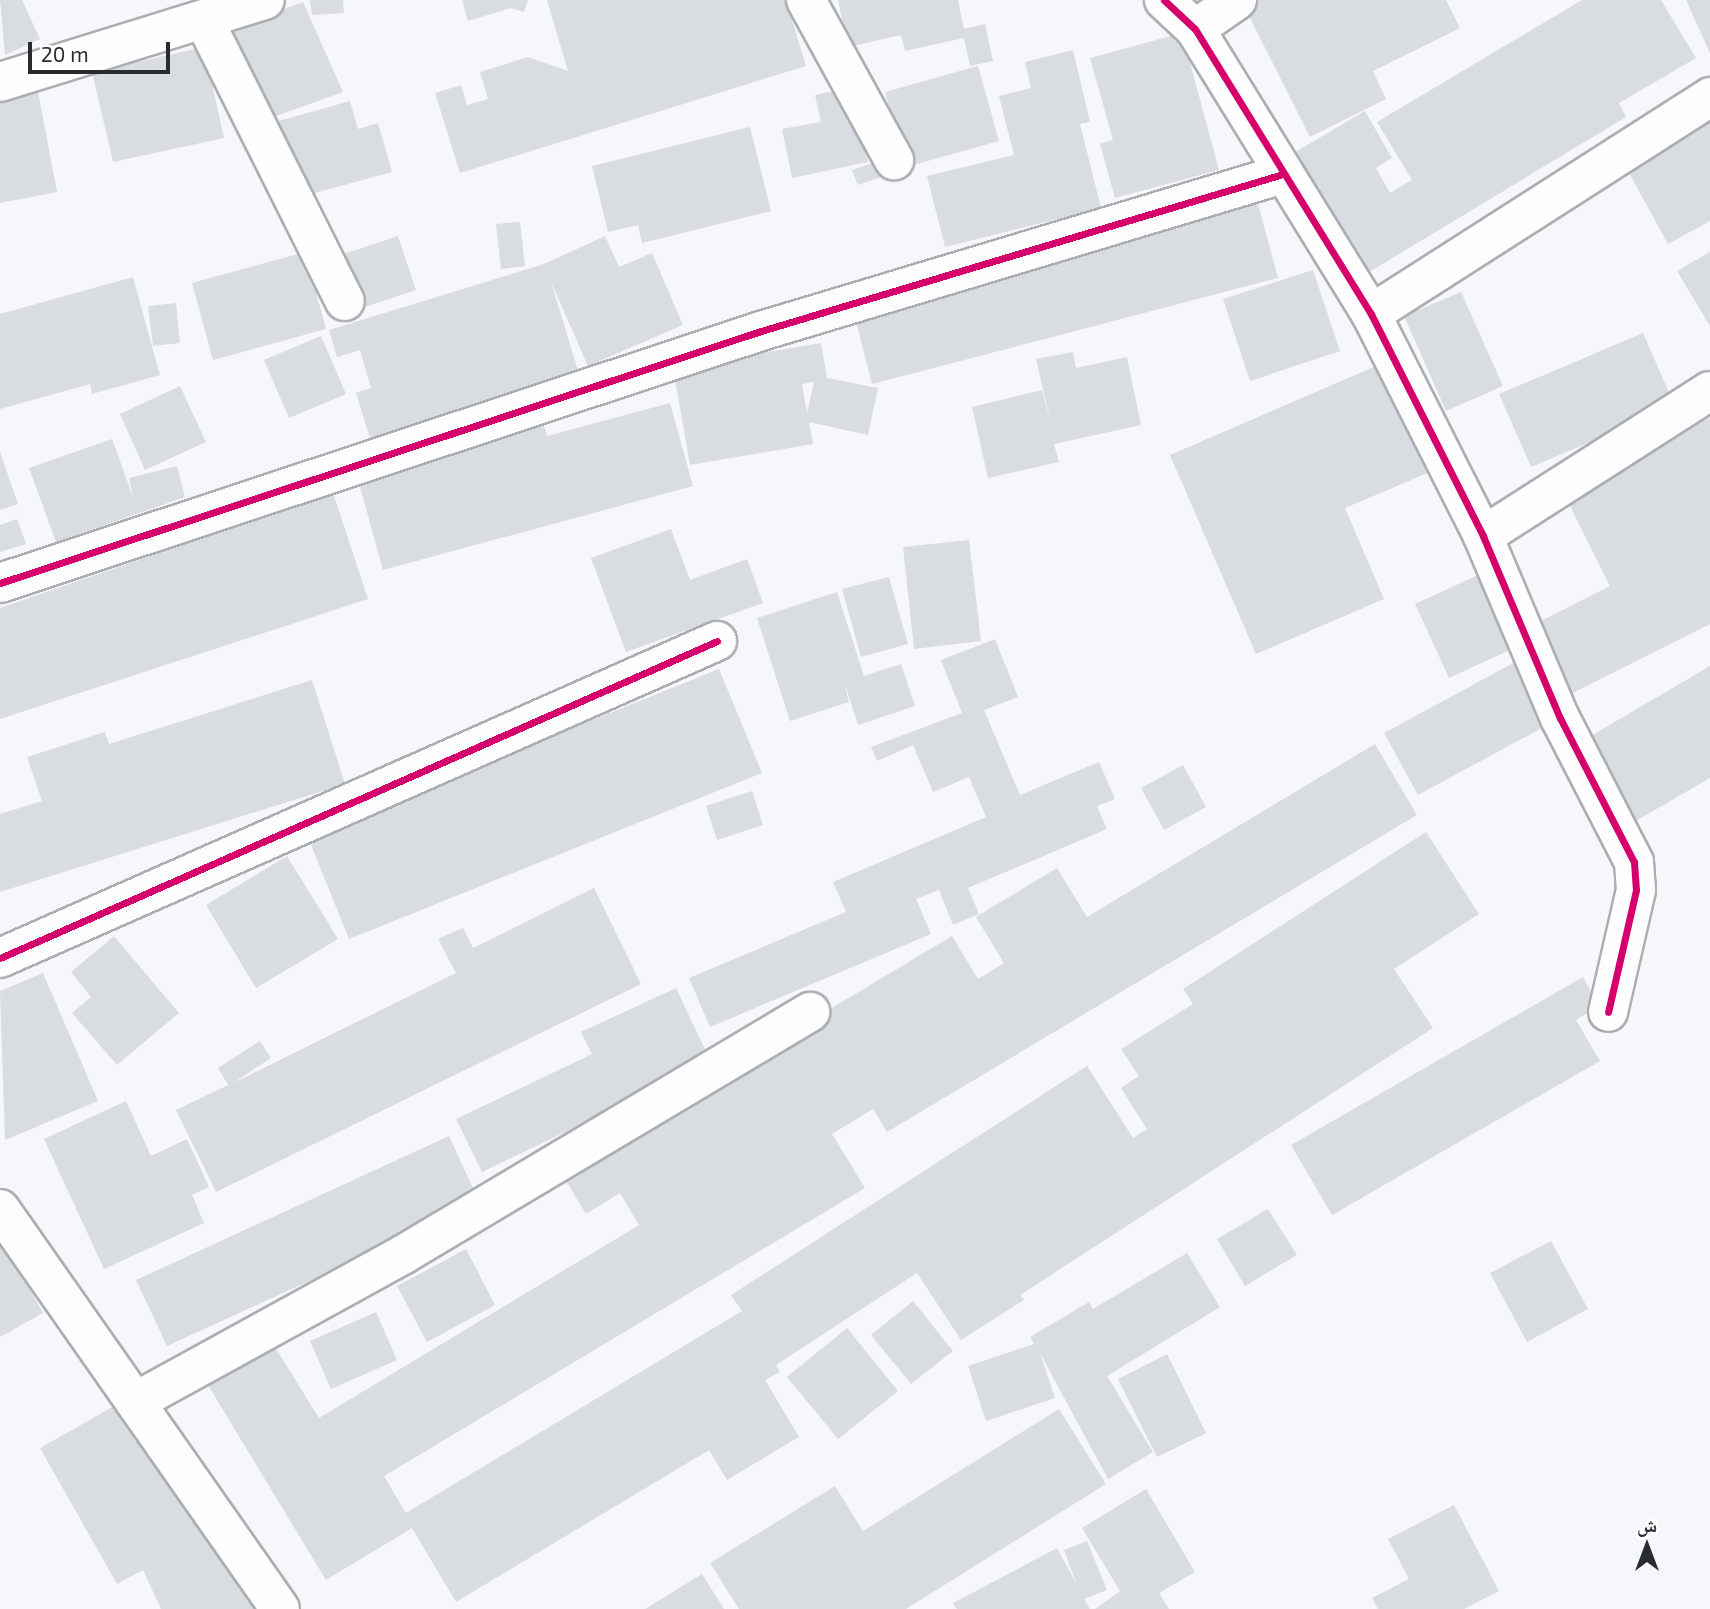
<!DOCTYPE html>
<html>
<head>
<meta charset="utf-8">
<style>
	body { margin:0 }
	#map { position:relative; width:1710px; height:1609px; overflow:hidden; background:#f5f7fa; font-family:"Exo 2","Noto Naskh Arabic",sans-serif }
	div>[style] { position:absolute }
	.building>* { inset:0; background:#d9dce1 }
	.roads { filter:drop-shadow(2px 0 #abaeb2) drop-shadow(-2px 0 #abaeb2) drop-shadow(0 2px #abaeb2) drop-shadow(0 -2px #abaeb2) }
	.street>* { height:38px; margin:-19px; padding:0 19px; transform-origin:19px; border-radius:19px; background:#fefefe }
	.cycleway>* { height:7px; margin:-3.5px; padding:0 3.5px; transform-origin:3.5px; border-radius:3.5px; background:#d6006c }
	span { translate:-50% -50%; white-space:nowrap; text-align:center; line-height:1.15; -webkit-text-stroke:5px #fff; paint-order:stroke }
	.north { position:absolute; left:1612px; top:1511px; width:70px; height:70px; -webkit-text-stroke:5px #fff; paint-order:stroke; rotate:0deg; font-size:19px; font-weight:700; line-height:28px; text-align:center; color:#282c32 }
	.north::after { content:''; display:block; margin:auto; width:24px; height:32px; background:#282c32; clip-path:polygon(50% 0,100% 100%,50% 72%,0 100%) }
	.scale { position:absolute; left:28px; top:42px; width:142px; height:32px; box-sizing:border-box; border:4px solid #282c32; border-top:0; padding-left:9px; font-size:21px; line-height:24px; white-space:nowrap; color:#282c32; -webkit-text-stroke:5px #fff; paint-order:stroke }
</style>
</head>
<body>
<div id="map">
	<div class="building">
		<i style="clip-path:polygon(0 0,22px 0,40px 39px,5px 55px)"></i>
		<i style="clip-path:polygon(310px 0,343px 0,344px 13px,312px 15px)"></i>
		<i style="clip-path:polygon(462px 0,528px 0,524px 12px,511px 8px,468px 21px)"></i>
		<i style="clip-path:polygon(547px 0,786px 0,806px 66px,460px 173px,435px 93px,461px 85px,467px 105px,488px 99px,480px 72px,528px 57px,568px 71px)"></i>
		<i style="clip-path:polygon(838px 0,958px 0,964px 29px,985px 24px,993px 61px,970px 66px,964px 38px,905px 51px,901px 35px,848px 47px)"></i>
		<i style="clip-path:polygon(1241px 0,1446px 0,1460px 28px,1373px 71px,1386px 99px,1310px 137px)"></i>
		<i style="clip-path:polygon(1582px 0,1661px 0,1696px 58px,1619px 103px,1626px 117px,1361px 277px,1290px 155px,1365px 111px,1392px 158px,1376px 168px,1390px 193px,1412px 180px,1377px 122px)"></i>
		<i style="clip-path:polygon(1686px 0,1710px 0,1710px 53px)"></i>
		<i style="clip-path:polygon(303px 2px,343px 92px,265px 120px,231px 28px)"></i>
		<i style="clip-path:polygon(1182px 33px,1219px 170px,1115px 198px,1100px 144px,1113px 140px,1090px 58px)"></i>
		<i style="clip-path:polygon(204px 47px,224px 138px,113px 162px,92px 72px)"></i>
		<i style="clip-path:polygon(1073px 50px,1090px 122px,1080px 124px,1101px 208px,945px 247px,927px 176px,1014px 155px,999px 96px,1031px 88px,1025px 62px)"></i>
		<i style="clip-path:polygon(978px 66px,999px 141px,906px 167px,885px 92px)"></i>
		<i style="clip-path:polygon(853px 87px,868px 162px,792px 178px,782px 129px,821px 122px,815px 95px)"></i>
		<i style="clip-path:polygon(38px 92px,57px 192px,0 203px,0 99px)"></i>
		<i style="clip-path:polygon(350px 101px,358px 129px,378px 123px,392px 172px,300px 197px,279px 121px)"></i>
		<i style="clip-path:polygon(1710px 114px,1710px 221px,1668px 244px,1623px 162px)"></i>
		<i style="clip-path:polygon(750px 127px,771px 211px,642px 243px,638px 225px,608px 232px,592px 166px)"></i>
		<i style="clip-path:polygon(882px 160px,887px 175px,858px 185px,852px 170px)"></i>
		<i style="clip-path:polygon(1258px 204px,1278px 278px,872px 384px,853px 310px)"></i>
		<i style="clip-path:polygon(520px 222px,525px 266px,501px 269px,496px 224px)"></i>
		<i style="clip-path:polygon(398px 236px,416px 290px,359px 309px,341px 255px)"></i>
		<i style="clip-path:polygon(605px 236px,619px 267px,652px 253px,683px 325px,588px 366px,551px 282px,580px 377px,371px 442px,356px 393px,371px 388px,360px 350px,337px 357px,329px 330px,544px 264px)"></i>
		<i style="clip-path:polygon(305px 252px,326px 329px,213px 360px,192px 283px)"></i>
		<i style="clip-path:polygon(1710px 252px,1710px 326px,1677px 271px)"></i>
		<i style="clip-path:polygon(1313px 270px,1340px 351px,1250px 381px,1223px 299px)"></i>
		<i style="clip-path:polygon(133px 277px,160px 375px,92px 394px,90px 384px,0 409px,0 314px)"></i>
		<i style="clip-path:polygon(1461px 292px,1503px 386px,1446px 411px,1404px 316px)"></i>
		<i style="clip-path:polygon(176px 303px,180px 343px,153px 346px,148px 306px)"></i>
		<i style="clip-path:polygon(1643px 333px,1675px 406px,1531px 467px,1499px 394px)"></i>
		<i style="clip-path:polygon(321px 336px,346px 394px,289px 418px,264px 360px)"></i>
		<i style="clip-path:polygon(evenodd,821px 343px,827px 378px,878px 388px,868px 435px,809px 422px,813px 444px,690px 465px,673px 368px,821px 343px,814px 382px,807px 413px,802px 384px,814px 382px)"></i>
		<i style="clip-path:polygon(1073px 352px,1076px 368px,1127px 357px,1141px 425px,1054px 444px,1059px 462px,988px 478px,972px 407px,1042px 390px,1051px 424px,1036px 359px)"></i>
		<i style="clip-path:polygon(1383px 363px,1430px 472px,1345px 508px,1384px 599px,1256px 654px,1170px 455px)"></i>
		<i style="clip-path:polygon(180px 386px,206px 442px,145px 470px,120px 414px)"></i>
		<i style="clip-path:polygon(670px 403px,693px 486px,383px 570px,357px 476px,544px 425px,547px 436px)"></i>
		<i style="clip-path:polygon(1710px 418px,1710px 624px,1563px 698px,1527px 628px,1610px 586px,1563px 492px)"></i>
		<i style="clip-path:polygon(112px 439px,133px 497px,129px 478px,177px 466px,185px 497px,56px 542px,29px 468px)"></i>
		<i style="clip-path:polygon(0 452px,18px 504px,0 510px)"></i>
		<i style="clip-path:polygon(333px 493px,368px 599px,0 719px,0 608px)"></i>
		<i style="clip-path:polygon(17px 519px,26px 544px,0 552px,0 525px)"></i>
		<i style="clip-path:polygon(671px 529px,690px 580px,747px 559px,763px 603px,626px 652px,591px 558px)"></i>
		<i style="clip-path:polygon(969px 540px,981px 641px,914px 649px,903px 547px)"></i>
		<i style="clip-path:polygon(1478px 575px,1512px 649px,1449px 678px,1415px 604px)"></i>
		<i style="clip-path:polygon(889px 577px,908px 644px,861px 657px,842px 589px)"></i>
		<i style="clip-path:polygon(837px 592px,864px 676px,901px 664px,915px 706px,858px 725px,844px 681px,849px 702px,790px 721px,757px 618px)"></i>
		<i style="clip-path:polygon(995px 639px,1018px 697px,984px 710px,1020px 795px,1099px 762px,1115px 799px,1097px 806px,1107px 829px,968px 888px,979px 914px,953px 925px,939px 890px,916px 899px,931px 934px,710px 1027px,689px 978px,846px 912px,833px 882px,986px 817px,969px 777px,933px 792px,913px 745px,877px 761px,871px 747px,962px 713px,941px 660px)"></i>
		<i style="clip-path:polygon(1519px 660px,1553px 722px,1418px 795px,1384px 733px)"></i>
		<i style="clip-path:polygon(1710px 666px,1710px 778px,1634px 822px,1584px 740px)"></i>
		<i style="clip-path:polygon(719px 669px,762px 773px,349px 939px,307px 835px)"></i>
		<i style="clip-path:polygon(312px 680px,345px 784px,0 892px,0 814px,42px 801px,27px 757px,105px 732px,109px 744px)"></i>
		<i style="clip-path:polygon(1375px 744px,1417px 815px,887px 1132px,873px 1109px,832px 1134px,865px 1188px,384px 1476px,406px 1513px,742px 1311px,731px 1295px,1087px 1066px,1133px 1138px,1147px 1129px,1121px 1088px,1139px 1076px,1121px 1049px,1193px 1004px,1183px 989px,1426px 832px,1479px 914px,1394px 969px,1433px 1028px,1020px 1295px,1024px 1300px,961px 1340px,917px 1273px,776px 1365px,780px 1372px,765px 1380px,799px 1437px,727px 1480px,709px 1450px,456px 1602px,412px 1528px,326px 1580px,206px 1382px,272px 1342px,319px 1418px,639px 1225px,620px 1193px,586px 1214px,560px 1171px,952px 936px,978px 979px,1004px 963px,976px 917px,1057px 868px,1087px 917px)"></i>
		<i style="clip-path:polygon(1183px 765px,1206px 807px,1164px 830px,1141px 788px)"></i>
		<i style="clip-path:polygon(752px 791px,763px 825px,717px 840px,706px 806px)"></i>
		<i style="clip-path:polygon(287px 856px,338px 939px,256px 988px,206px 905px)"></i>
		<i style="clip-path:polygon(594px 888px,641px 984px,216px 1192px,176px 1110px,228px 1085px,218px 1068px,260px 1041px,271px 1058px,233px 1083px,456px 973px,438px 939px,463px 928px,473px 948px)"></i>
		<i style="clip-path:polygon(114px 936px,179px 1013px,117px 1065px,72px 1013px,91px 997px,71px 972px)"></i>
		<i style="clip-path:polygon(43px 973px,98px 1101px,5px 1140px,0 991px)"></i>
		<i style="clip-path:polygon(1583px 977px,1599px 1006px,1576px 1020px,1600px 1061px,1332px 1215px,1291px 1145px)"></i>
		<i style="clip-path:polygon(676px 988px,711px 1062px,482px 1172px,456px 1119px,592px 1054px,581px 1032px)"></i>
		<i style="clip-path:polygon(126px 1101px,151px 1156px,187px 1139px,209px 1187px,192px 1195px,204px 1223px,104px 1269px,44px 1139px)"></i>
		<i style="clip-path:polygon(449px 1136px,480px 1203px,167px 1346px,136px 1280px)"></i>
		<i style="clip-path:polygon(1268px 1209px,1297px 1255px,1245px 1286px,1217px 1239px)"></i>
		<i style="clip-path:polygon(0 1234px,43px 1313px,0 1337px)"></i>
		<i style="clip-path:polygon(1551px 1241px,1588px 1309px,1527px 1342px,1490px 1273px)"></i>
		<i style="clip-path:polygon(466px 1249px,495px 1305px,427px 1342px,397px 1286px)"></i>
		<i style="clip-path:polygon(1187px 1253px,1220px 1307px,1107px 1376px,1153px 1452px,1108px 1479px,1040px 1353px,1055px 1398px,986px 1421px,968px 1366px,1034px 1344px,1030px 1337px,1089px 1302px,1093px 1309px)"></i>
		<i style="clip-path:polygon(913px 1301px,953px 1351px,911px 1384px,871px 1335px)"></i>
		<i style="clip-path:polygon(376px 1312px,397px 1360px,331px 1389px,310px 1341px)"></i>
		<i style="clip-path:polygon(847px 1328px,898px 1391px,838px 1439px,787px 1377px)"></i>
		<i style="clip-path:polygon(1167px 1354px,1206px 1433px,1157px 1457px,1118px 1379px)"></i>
		<i style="clip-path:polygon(132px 1396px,239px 1585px,250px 1579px,267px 1609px,161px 1609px,143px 1570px,117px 1584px,40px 1448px)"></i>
		<i style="clip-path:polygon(1059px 1409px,1106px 1484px,906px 1609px,739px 1609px,710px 1563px,835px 1486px,863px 1531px)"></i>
		<i style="clip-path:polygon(1146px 1489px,1195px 1572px,1159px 1593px,1169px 1609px,1095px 1609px,1120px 1591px,1082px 1528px)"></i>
		<i style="clip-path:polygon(1454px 1505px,1499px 1591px,1464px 1609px,1378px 1609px,1372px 1598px,1409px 1579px,1388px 1539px)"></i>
		<i style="clip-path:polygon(1087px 1541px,1107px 1590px,1084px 1599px,1090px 1609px,957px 1609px,953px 1603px,1057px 1548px,1077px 1585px,1064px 1550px)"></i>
		<i style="clip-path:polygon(702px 1574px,724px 1609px,645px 1609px)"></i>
	</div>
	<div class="roads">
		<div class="street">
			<i style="left:806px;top:0;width:183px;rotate:61.2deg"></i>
			<i style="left:1164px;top:0;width:42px;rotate:43.1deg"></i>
			<i style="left:1195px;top:29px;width:335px;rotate:58.3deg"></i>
			<i style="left:1371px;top:314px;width:249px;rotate:63.2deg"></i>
			<i style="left:1483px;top:536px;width:198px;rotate:67.1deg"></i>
			<i style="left:1560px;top:718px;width:162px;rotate:62.8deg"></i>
			<i style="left:1634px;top:862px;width:28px;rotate:86deg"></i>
			<i style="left:1636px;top:890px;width:125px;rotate:102.9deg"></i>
			<i style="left:205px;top:22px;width:312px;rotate:63.4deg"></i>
			<i style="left:1195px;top:29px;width:51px;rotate:-34.6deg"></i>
			<i style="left:0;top:82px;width:277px;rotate:-17.2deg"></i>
			<i style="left:1371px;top:314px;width:403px;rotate:-32.6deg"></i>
			<i style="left:1483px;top:536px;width:269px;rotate:-32.6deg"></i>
			<i style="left:0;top:583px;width:802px;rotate:-18.32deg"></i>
			<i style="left:761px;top:331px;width:545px;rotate:-16.74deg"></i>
			<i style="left:0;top:958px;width:784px;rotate:-23.85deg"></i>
			<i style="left:0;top:1209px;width:488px;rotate:55deg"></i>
			<i style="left:135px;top:1402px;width:307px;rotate:-28.8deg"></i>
			<i style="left:404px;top:1254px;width:473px;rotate:-30.8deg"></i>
		</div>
	</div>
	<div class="cycleway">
		<i style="left:1164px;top:0;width:42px;rotate:43.1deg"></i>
		<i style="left:1195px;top:29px;width:335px;rotate:58.3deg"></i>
		<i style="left:1371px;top:314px;width:249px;rotate:63.2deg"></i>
		<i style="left:1483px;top:536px;width:198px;rotate:67.1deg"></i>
		<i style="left:1560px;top:718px;width:162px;rotate:62.8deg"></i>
		<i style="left:1634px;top:862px;width:28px;rotate:86deg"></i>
		<i style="left:1636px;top:890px;width:125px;rotate:102.9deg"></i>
		<i style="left:0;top:583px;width:802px;rotate:-18.32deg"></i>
		<i style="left:761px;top:331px;width:545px;rotate:-16.74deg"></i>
		<i style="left:0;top:958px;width:784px;rotate:-23.85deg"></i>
	</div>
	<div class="north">ش</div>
	<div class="scale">20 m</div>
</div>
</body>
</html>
